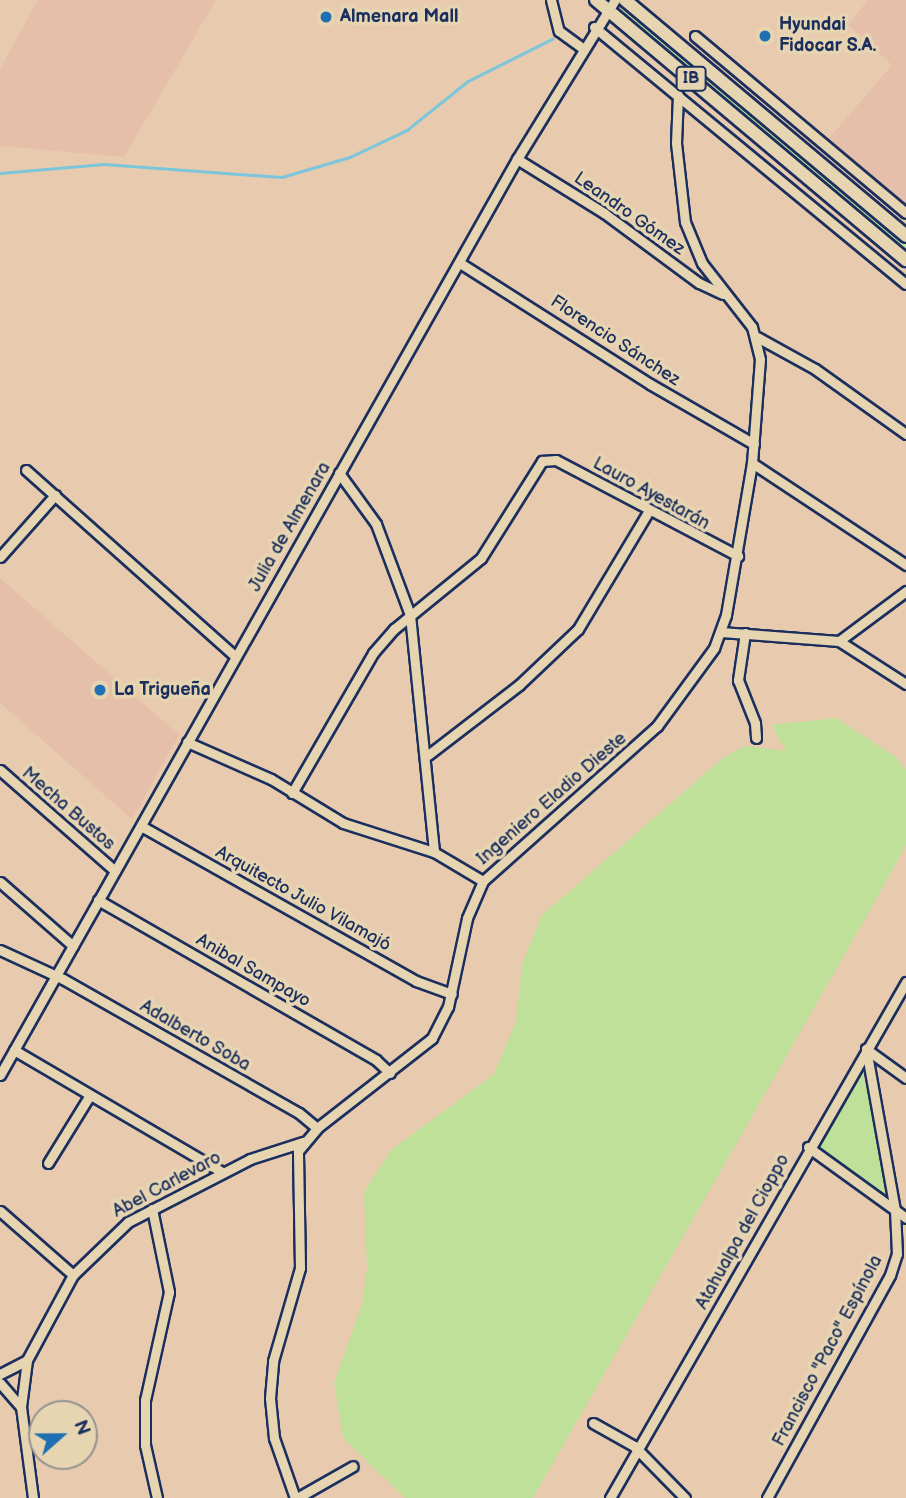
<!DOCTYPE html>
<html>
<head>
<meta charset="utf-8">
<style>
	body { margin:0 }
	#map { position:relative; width:906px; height:1498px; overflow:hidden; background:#e8caae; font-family:"Balsamiq Sans",sans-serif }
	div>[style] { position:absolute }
	.built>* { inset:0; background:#e5bfa9 }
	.green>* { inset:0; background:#bee099 }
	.stream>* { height:2.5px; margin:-1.25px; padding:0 1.25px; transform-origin:1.25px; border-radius:1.25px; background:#7bc6db }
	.roads { filter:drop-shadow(2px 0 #1b2f5e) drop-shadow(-2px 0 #1b2f5e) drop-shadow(0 2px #1b2f5e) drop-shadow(0 -2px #1b2f5e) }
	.minor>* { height:9px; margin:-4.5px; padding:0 4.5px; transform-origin:4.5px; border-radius:4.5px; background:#e7d5b2 }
	.highway>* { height:12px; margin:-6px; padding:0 6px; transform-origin:6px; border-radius:6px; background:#e7d5b2 }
	.dots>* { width:19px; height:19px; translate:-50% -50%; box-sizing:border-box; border:4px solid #e7d5b2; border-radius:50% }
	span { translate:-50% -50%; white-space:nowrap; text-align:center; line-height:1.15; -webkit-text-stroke:7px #e7d5b2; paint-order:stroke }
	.shield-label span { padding:2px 5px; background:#e7d5b2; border:2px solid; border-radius:5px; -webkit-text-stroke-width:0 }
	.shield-label { font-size:16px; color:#1b2f5e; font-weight:700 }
	.poi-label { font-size:18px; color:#1b2f5e; font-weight:700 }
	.left { translate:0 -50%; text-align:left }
	.street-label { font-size:18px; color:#1b2f5e }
	.north { position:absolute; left:28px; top:1400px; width:70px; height:70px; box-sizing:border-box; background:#e7d5b2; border:2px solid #959390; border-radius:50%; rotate:69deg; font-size:19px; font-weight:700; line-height:28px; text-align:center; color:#1b2f5e }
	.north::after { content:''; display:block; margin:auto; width:24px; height:32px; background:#1f6fb2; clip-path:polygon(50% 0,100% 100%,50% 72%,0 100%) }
</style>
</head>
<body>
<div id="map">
	<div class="built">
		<i style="clip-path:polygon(38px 0,216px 0,124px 157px,0 146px,0 69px)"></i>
		<i style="clip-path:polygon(868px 0,906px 0,906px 204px,827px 141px,892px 65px,848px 25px)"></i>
		<i style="clip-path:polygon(0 578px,179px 735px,132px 819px,0 703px)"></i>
	</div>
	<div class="green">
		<i style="clip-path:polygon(622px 9px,906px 243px,906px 255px,618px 11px)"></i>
		<i style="clip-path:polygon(836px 718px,896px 757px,906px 770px,906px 845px,872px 907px,533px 1498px,405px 1498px,343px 1438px,334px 1383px,362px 1305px,367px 1268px,364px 1192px,391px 1150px,494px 1074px,516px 1021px,522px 965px,541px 916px,724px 757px,745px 746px,786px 751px,771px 725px)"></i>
		<i style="clip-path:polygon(861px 1066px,881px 1154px,885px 1195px,816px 1147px)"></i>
	</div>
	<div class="stream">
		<i style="left:0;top:173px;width:104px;rotate:-4.9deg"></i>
		<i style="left:104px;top:164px;width:178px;rotate:4.2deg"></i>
		<i style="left:282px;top:177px;width:71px;rotate:-16.4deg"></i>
		<i style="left:350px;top:157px;width:63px;rotate:-25.3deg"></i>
		<i style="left:407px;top:130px;width:78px;rotate:-38.8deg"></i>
		<i style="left:468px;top:81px;width:94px;rotate:-26.6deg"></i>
	</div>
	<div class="roads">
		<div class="minor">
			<i style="left:551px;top:0;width:32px;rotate:76deg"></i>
			<i style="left:559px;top:31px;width:29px;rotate:36deg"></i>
			<i style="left:594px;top:27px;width:404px;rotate:39.5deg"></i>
			<i style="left:695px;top:36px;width:275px;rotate:40deg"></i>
			<i style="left:517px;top:159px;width:102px;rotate:31.8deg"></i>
			<i style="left:604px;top:213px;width:118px;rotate:36.4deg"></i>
			<i style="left:699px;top:283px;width:26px;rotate:25deg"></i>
			<i style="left:460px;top:263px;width:225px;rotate:32.5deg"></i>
			<i style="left:650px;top:384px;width:120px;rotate:30deg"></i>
			<i style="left:757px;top:337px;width:66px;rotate:28.9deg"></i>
			<i style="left:815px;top:369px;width:112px;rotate:35.5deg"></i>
			<i style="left:752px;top:463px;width:185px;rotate:33.5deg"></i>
			<i style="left:26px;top:470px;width:280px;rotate:41.7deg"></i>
			<i style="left:339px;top:473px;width:63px;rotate:54deg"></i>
			<i style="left:376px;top:524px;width:97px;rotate:69.5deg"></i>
			<i style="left:410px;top:615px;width:238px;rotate:84.2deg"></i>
			<i style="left:0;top:557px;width:83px;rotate:-48.4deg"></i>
			<i style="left:721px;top:632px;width:118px;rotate:4.4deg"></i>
			<i style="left:839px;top:641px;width:80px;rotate:32.7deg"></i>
			<i style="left:745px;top:633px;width:48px;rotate:98.5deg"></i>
			<i style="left:738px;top:680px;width:46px;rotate:68.4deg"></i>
			<i style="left:755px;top:723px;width:15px;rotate:86deg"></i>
			<i style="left:839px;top:641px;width:84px;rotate:-36.7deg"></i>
			<i style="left:187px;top:742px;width:92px;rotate:23.8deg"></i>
			<i style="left:271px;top:779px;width:84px;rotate:31.4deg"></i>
			<i style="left:343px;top:823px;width:96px;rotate:17.7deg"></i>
			<i style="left:434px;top:852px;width:57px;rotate:30.6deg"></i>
			<i style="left:428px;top:755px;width:115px;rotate:-37.6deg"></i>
			<i style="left:519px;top:685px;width:81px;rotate:-43.5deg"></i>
			<i style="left:578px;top:629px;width:136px;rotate:-59.1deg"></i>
			<i style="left:0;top:770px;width:153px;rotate:41.3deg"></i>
			<i style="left:292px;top:793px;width:162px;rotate:-59.9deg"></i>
			<i style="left:373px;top:653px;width:32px;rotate:-49deg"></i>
			<i style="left:394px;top:629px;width:112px;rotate:-39.2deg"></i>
			<i style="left:481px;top:558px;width:115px;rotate:-57.8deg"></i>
			<i style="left:542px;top:461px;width:14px;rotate:-4deg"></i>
			<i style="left:556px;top:460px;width:206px;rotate:27.8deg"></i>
			<i style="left:141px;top:826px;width:316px;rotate:29.4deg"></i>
			<i style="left:416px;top:981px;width:38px;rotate:20deg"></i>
			<i style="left:0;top:882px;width:97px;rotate:41.2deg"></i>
			<i style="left:98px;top:900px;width:321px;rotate:29.9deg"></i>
			<i style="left:376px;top:1060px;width:19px;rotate:43deg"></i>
			<i style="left:0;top:950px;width:69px;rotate:24.7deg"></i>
			<i style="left:63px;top:979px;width:271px;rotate:29.6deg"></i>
			<i style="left:299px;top:1113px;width:23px;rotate:40deg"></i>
			<i style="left:866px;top:1049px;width:49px;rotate:35.9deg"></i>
			<i style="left:14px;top:1050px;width:241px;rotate:30.4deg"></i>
			<i style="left:0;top:1075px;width:1052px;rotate:-60.56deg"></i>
			<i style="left:517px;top:159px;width:187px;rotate:-58.4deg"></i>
			<i style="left:808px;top:1147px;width:121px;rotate:35.9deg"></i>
			<i style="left:48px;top:1163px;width:80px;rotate:-58.3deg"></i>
			<i style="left:152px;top:1209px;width:85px;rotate:78.4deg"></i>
			<i style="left:169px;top:1292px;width:111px;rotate:102.5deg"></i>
			<i style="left:145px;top:1400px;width:45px;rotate:90deg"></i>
			<i style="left:145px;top:1445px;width:54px;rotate:77.2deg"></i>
			<i style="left:0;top:1211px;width:97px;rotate:41.2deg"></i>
			<i style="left:0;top:1374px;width:30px;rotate:-27deg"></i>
			<i style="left:0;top:1383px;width:32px;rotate:49deg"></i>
			<i style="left:593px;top:1423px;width:47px;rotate:29.3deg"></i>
			<i style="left:634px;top:1446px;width:73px;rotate:45.6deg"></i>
			<i style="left:33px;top:1498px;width:92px;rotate:-97.5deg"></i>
			<i style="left:21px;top:1407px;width:47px;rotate:-82.7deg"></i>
			<i style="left:27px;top:1360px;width:97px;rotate:-61.6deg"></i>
			<i style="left:73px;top:1275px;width:76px;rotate:-43.9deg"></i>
			<i style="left:128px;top:1222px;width:137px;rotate:-27.3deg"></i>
			<i style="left:250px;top:1159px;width:56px;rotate:-17.8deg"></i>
			<i style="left:295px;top:1498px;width:64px;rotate:-109.3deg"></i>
			<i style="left:274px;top:1438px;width:40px;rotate:-95.7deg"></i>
			<i style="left:270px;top:1398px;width:37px;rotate:-85deg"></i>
			<i style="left:273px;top:1361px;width:97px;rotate:-73.8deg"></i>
			<i style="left:300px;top:1268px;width:117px;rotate:-91deg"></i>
			<i style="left:298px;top:1151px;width:30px;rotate:-50deg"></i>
			<i style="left:317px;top:1128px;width:146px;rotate:-38deg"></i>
			<i style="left:432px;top:1038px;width:35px;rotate:-63deg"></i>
			<i style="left:448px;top:1007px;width:91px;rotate:-77.9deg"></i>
			<i style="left:467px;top:918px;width:40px;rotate:-66.6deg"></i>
			<i style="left:483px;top:881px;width:233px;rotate:-41.7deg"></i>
			<i style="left:657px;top:726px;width:97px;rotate:-53.8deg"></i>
			<i style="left:714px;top:648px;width:35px;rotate:-70deg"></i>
			<i style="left:726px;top:615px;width:154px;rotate:-80.3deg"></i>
			<i style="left:752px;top:463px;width:104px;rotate:-85.6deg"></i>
			<i style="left:760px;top:359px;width:33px;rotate:-104deg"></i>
			<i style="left:752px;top:327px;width:81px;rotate:-128deg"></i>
			<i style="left:702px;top:263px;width:44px;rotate:-112.5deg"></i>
			<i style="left:685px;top:222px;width:80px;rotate:-96.5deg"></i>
			<i style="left:676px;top:143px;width:48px;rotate:-87.6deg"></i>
			<i style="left:297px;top:1498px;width:64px;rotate:-29.7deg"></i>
			<i style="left:610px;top:1498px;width:595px;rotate:-60.16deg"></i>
			<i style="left:767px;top:1498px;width:255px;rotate:-61.1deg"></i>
			<i style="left:890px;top:1275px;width:22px;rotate:-72deg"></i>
			<i style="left:897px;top:1254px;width:44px;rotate:-92.6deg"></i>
			<i style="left:895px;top:1210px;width:164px;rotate:-100.2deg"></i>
		</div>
		<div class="highway">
			<i style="left:596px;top:0;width:405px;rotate:40deg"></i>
			<i style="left:625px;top:0;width:367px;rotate:40deg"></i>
		</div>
	</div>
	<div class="dots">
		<i style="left:326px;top:17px;background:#1f6fb2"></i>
		<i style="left:765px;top:36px;background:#1f6fb2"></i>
		<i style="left:100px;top:690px;background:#1f6fb2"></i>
	</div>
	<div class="shield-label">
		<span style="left:691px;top:79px">IB</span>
	</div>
	<div class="poi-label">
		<span class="left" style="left:340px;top:17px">Almenara Mall</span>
		<span class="left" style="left:779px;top:36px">Hyundai<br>Fidocar S.A.</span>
		<span class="left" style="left:114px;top:690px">La Trigueña</span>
	</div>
	<div class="street-label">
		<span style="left:629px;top:214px;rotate:35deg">Leandro Gómez</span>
		<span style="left:615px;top:341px;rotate:33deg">Florencio Sánchez</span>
		<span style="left:651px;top:494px;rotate:29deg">Lauro Ayestarán</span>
		<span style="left:290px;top:527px;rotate:-60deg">Julia de Almenara</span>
		<span style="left:552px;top:799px;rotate:-41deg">Ingeniero Eladio Dieste</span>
		<span style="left:68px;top:809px;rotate:41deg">Mecha Bustos</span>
		<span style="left:303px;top:899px;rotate:29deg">Arquitecto Julio Vilamajó</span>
		<span style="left:253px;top:971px;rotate:30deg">Anibal Sampayo</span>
		<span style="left:195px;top:1036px;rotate:30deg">Adalberto Soba</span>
		<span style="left:167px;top:1185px;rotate:-28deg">Abel Carlevaro</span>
		<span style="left:743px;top:1232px;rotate:-61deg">Atahualpa del Cioppo</span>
		<span style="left:828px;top:1351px;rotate:-62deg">Francisco "Paco" Espínola</span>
	</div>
	<div class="north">N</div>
</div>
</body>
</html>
